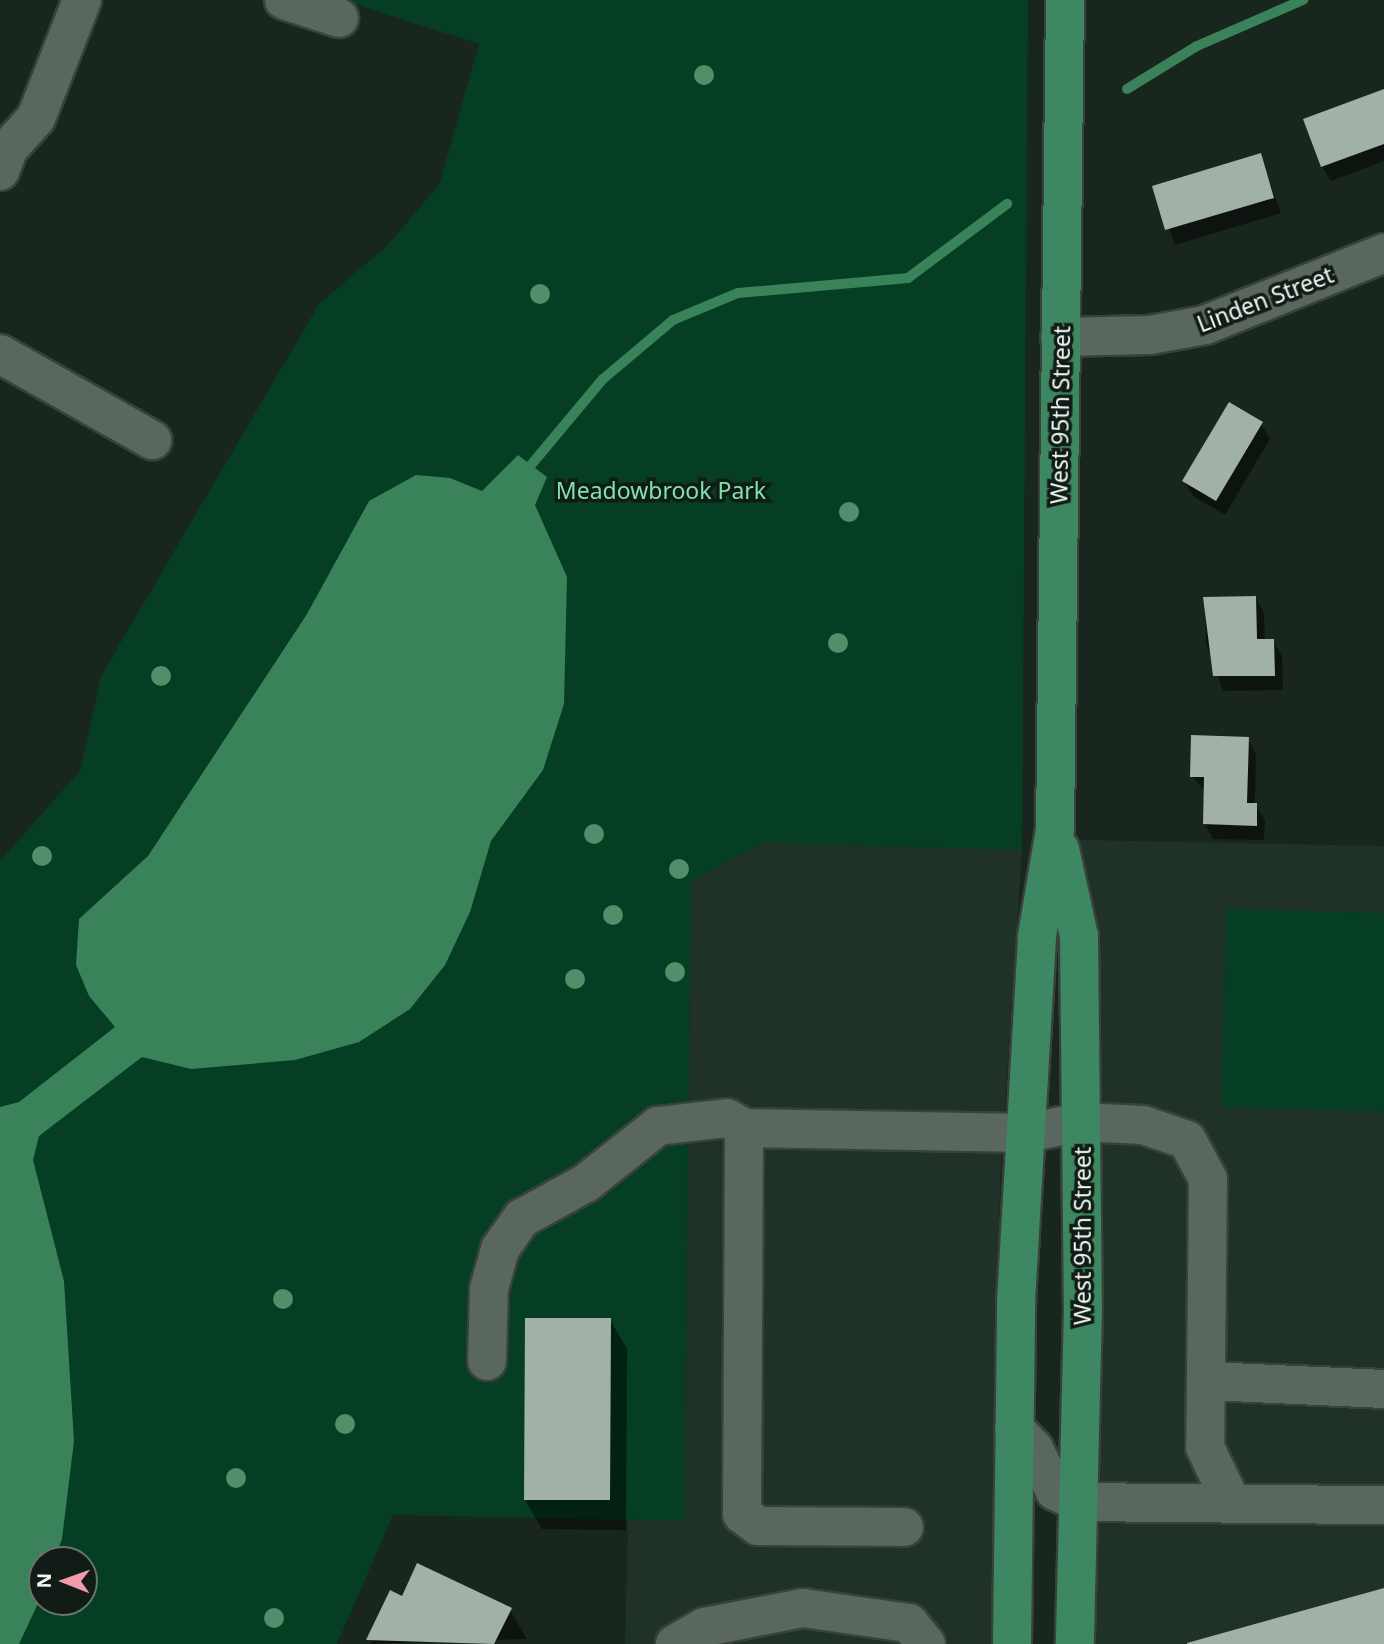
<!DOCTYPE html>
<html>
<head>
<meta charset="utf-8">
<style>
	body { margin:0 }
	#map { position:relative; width:1384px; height:1644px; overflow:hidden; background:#19261e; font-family:"Noto Sans",sans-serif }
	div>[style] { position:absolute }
	.built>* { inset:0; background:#203227 }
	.green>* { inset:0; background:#053e23 }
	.water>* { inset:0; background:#3a825a }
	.shadow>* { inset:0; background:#0007 }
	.stream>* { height:10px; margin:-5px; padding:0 5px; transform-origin:5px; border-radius:5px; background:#3a825a }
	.building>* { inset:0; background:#a2b1a7 }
	.roads { filter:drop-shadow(2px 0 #38423b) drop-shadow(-2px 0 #38423b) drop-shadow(0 2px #38423b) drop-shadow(0 -2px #38423b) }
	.minor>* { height:38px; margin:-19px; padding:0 19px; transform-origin:19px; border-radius:19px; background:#59675e }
	.major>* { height:38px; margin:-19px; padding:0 19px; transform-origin:19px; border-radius:19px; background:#3d8762 }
	.trees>* { width:20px; height:20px; margin:-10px; border-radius:50%; background:#518e6a }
	span { translate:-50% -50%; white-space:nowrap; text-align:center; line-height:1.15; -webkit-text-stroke:7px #101c15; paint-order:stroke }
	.street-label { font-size:23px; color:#eff7f2 }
	.park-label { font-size:23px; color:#7fe3a9 }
	.north { position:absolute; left:28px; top:1546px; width:70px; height:70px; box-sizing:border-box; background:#101c15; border:2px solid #69746d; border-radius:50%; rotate:271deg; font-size:19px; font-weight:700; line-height:28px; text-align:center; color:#eff7f2 }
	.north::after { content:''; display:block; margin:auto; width:24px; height:32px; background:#f39aac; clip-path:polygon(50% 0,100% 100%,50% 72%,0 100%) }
</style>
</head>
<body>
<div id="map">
	<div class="built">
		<i style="clip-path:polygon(1080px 840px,1384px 846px,1384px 1644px,1086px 1644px,1095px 1074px)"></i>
		<i style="clip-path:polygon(763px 843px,1022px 850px,1000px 1182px,991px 1644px,625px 1644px,628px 1520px,684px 1521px,691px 881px)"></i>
	</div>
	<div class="green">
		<i style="clip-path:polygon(evenodd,342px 0,1028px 0,1022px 850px,763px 843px,691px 881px,684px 1521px,393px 1515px,337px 1644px,0 1644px,0 861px,80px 771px,101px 676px,319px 304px,387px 246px,439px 185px,479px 44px,342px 0,42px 1560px,84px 1560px,84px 1602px,42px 1602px,42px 1560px)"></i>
		<i style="clip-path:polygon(1226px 909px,1384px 913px,1384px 1112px,1221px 1107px)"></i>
	</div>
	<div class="water">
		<i style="clip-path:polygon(518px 455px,547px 477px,535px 505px,567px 577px,564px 704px,543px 770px,491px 841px,470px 912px,445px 965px,410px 1009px,359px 1042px,295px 1060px,191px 1069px,142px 1057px,39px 1136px,33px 1160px,64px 1281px,74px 1441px,62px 1539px,54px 1560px,42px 1560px,42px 1595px,19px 1644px,0 1644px,0 1107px,19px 1102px,115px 1027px,89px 996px,76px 965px,79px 919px,148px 856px,307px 614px,369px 501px,416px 475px,450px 478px,482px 491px)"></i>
	</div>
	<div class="shadow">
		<i style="clip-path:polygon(1384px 91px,1384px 161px,1331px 181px,1322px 167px)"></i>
		<i style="clip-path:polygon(1260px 155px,1281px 213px,1175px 245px,1154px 187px)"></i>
		<i style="clip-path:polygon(1261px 424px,1270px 439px,1225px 515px,1193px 496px,1184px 481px)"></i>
		<i style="clip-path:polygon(1256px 598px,1264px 613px,1265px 641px,1273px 641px,1282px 656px,1283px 690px,1223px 691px,1206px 643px,1205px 599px)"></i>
		<i style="clip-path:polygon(1248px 739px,1256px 754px,1255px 805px,1265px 820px,1264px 840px,1213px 839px,1205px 824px,1206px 792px,1192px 777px)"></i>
		<i style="clip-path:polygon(610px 1320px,627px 1349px,626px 1530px,542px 1529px,525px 1500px)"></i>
		<i style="clip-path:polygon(403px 1598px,510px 1610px,527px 1639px,370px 1644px)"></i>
	</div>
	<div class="stream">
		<i style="left:1127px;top:89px;width:82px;rotate:-31.6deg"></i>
		<i style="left:1197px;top:46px;width:116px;rotate:-23.5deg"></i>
		<i style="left:531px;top:465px;width:112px;rotate:-50.1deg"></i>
		<i style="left:603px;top:379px;width:92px;rotate:-40.1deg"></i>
		<i style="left:673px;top:320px;width:70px;rotate:-22.6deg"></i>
		<i style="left:738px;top:293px;width:171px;rotate:-5deg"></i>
		<i style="left:908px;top:278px;width:124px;rotate:-36.8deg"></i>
	</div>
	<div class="building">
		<i style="clip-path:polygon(1384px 89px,1384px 144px,1321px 167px,1303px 119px)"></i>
		<i style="clip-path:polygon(1261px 153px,1274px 198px,1165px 230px,1152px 186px)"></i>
		<i style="clip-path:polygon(1229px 402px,1263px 422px,1216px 501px,1182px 481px)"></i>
		<i style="clip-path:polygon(1256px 596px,1257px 639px,1274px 639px,1275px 676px,1213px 676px,1203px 597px)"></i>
		<i style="clip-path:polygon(1191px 735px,1249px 737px,1247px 803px,1257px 803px,1257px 826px,1203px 824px,1204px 777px,1190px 777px)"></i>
		<i style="clip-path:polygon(525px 1318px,611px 1318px,610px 1500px,524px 1500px)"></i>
		<i style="clip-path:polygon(417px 1563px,512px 1608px,494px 1644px,366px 1640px,390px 1590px,402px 1596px)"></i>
		<i style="clip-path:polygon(1384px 1588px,1384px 1644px,1187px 1644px,1187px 1643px)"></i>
	</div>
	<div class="roads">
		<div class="minor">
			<i style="left:284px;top:0;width:58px;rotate:18.1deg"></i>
			<i style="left:0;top:171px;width:25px;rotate:-69deg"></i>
			<i style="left:9px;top:148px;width:40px;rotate:-48deg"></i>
			<i style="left:36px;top:118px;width:127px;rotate:-68.7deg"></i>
			<i style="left:1060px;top:337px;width:90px;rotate:-1.3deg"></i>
			<i style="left:1150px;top:335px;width:56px;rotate:-10.3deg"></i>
			<i style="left:1205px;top:325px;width:193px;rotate:-21.9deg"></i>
			<i style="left:0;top:354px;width:175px;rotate:29.5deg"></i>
			<i style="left:487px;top:1361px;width:72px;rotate:-88.4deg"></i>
			<i style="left:489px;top:1289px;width:41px;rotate:-74.6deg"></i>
			<i style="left:500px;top:1249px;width:38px;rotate:-55deg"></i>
			<i style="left:522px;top:1218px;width:73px;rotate:-28.7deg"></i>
			<i style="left:586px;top:1183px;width:92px;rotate:-38.4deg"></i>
			<i style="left:658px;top:1126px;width:69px;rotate:-6.6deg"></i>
			<i style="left:727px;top:1118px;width:20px;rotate:30deg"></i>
			<i style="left:1208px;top:1381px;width:176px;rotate:2.6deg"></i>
			<i style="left:1014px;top:1428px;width:29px;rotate:46deg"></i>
			<i style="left:1034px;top:1449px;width:47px;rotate:63.4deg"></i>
			<i style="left:1055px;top:1491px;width:25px;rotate:26deg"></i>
			<i style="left:1078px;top:1502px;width:306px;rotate:0.6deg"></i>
			<i style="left:904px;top:1527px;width:146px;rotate:-179.6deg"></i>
			<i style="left:758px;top:1526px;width:20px;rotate:-143deg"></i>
			<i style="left:742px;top:1514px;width:386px;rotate:-89.7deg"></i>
			<i style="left:744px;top:1128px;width:282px;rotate:1deg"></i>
			<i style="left:1026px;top:1133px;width:56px;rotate:-11.3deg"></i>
			<i style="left:1081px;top:1122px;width:62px;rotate:2.8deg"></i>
			<i style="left:1143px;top:1125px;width:46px;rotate:18.8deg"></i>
			<i style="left:1187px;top:1140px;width:44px;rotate:61.7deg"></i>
			<i style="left:1208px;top:1179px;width:268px;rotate:90.6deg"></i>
			<i style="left:1205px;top:1447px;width:61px;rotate:64.7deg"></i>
			<i style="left:675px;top:1644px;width:34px;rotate:-30deg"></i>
			<i style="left:705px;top:1627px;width:100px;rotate:-11deg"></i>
			<i style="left:803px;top:1608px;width:107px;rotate:8.1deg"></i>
			<i style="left:909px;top:1623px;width:27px;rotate:51deg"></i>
		</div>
		<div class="major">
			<i style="left:1060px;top:849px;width:89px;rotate:77.7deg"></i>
			<i style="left:1079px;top:936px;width:373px;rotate:89.4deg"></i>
			<i style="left:1083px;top:1309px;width:335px;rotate:91.4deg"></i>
			<i style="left:1012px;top:1644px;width:342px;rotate:-89.3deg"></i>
			<i style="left:1016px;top:1302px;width:367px;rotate:-86.7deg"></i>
			<i style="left:1037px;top:936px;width:108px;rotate:-80.4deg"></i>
			<i style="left:1055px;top:830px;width:830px;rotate:-89.31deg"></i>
		</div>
	</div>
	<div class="trees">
		<i style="left:704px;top:75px"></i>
		<i style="left:540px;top:294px"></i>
		<i style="left:849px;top:512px"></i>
		<i style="left:838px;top:643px"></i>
		<i style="left:161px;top:676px"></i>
		<i style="left:594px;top:834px"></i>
		<i style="left:42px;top:856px"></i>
		<i style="left:679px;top:869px"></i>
		<i style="left:613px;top:915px"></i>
		<i style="left:675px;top:972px"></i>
		<i style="left:575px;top:979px"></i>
		<i style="left:283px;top:1299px"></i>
		<i style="left:345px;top:1424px"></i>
		<i style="left:236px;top:1478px"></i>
		<i style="left:274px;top:1618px"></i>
	</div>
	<div class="street-label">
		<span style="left:1265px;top:299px;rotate:-21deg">Linden Street</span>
		<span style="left:1060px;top:415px;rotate:-89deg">West 95th Street</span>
		<span style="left:1082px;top:1236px;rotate:-90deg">West 95th Street</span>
	</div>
	<div class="park-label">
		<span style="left:661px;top:490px">Meadowbrook Park</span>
	</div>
	<div class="north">N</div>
</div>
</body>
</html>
